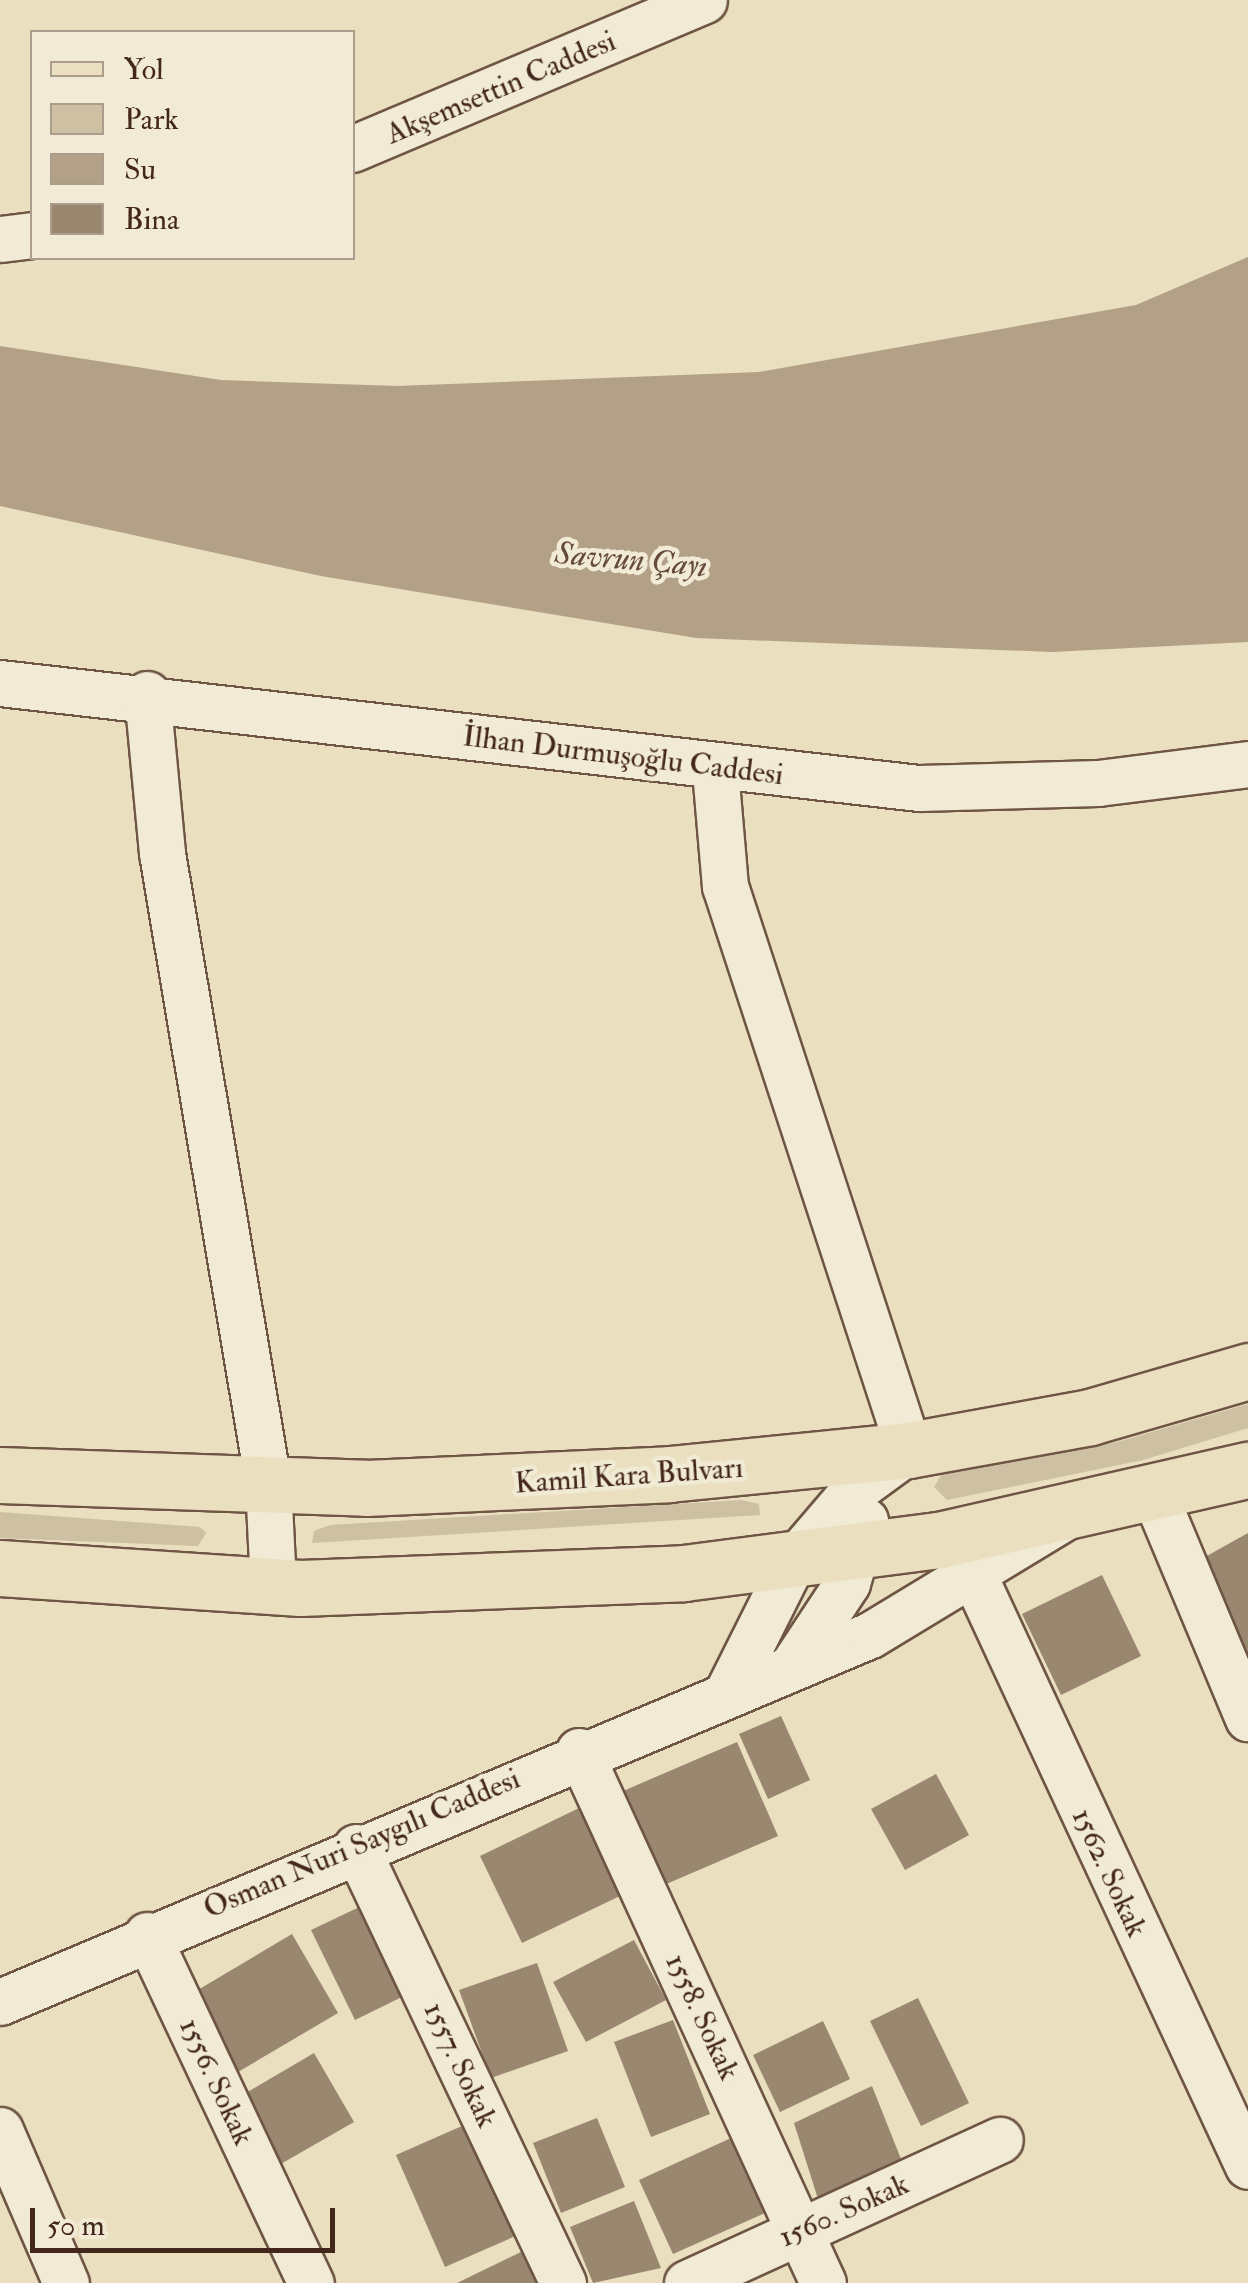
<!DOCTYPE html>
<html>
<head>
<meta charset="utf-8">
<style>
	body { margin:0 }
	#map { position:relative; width:1248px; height:2283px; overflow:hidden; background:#eadfbe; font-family:"IM FELL Double Pica",serif }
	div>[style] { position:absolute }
	.green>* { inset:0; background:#cec0a2 }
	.water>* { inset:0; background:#b2a087 }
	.building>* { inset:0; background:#9a8770 }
	.roads { filter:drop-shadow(2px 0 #6e5544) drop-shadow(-2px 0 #6e5544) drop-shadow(0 2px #6e5544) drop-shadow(0 -2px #6e5544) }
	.minor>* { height:45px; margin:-22.5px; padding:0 22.5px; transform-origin:22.5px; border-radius:22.5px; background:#f1ead5 }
	.major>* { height:55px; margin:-27.5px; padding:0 27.5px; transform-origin:27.5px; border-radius:27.5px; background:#eadfbe }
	span { translate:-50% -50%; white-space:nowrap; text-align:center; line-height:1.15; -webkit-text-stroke:9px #f1ead5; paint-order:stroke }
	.street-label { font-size:30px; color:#44271c }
	.water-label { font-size:32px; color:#654b3c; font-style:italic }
	.legend { position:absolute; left:30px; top:30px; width:325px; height:230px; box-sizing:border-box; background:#f1ead5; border:2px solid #ac9c8b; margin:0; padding:12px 18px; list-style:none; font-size:30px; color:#44271c }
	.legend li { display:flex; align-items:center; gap:20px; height:50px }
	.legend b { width:50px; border:2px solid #ac9c8b }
	.scale { position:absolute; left:30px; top:2208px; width:305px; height:45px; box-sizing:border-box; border:5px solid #44271c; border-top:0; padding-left:12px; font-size:30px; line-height:35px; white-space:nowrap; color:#44271c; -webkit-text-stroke:8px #f1ead5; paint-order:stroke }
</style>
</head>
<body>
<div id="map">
	<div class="green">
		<i style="clip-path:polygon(1248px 1404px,1248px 1428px,1143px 1460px,947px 1500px,934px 1487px,941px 1475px,1117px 1442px)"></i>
		<i style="clip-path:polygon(741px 1500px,759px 1504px,760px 1515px,312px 1543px,314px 1531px,330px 1525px)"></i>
		<i style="clip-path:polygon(0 1512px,200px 1527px,206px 1533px,198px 1546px,0 1538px)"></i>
	</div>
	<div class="water">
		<i style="clip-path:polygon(1248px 257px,1248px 642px,1052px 652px,696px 638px,321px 576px,0 506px,0 346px,221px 380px,397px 386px,759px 372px,1136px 305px)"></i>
	</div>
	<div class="building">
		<i style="clip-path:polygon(1248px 1533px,1248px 1657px,1196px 1562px)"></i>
		<i style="clip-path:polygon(1102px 1575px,1141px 1656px,1061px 1695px,1022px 1614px)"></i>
		<i style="clip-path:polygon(781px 1716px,810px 1780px,768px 1799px,739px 1734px)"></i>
		<i style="clip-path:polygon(737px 1742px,778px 1836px,664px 1885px,623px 1791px)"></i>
		<i style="clip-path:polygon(936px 1774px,969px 1835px,905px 1870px,871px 1809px)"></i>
		<i style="clip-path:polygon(579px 1808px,622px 1895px,522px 1943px,480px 1856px)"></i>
		<i style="clip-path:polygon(370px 1902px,414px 1991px,355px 2020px,311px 1930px)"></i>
		<i style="clip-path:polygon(292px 1934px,338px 2013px,238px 2072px,191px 1994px)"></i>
		<i style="clip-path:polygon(634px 1940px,666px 2000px,586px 2042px,553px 1982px)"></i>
		<i style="clip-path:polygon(537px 1963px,568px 2051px,491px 2078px,459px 1990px)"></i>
		<i style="clip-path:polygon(918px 1998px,969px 2103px,921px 2126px,870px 2021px)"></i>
		<i style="clip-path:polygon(673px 2020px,710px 2114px,651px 2137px,614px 2042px)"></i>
		<i style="clip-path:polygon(823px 2021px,850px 2079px,780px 2112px,753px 2055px)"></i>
		<i style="clip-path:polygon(314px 2053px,354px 2122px,279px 2165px,239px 2097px)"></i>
		<i style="clip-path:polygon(872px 2086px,901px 2159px,818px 2199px,794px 2123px)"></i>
		<i style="clip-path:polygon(597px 2118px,625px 2187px,561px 2213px,533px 2143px)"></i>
		<i style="clip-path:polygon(471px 2122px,520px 2234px,445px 2267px,396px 2155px)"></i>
		<i style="clip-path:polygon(731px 2138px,765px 2213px,673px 2254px,639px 2180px)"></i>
		<i style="clip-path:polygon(634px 2201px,661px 2268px,593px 2283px,570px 2227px)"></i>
		<i style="clip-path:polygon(523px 2251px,539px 2283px,457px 2283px)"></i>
	</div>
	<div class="roads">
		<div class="minor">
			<i style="left:352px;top:149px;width:382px;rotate:-22.9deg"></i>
			<i style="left:0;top:239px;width:32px;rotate:-7deg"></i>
			<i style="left:0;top:683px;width:925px;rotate:6.52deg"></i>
			<i style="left:919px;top:788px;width:179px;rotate:-1.6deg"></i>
			<i style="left:1098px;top:783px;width:151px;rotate:-7.2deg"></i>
			<i style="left:147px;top:694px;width:160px;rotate:84.6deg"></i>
			<i style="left:162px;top:853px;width:639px;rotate:80.45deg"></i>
			<i style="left:268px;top:1483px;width:104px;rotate:87.2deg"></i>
			<i style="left:715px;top:770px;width:116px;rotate:85.1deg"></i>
			<i style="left:725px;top:886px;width:593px;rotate:71.93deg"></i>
			<i style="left:909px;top:1450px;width:69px;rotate:143.8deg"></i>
			<i style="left:853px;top:1491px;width:92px;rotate:130.6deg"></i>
			<i style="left:793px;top:1561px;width:148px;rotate:116.6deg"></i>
			<i style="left:1155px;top:1496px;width:241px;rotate:67.3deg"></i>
			<i style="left:975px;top:1578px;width:648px;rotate:65.1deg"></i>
			<i style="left:791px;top:1668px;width:102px;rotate:-56.6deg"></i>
			<i style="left:847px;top:1583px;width:65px;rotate:-73.8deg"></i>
			<i style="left:579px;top:1751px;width:585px;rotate:65.36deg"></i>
			<i style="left:356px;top:1847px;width:483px;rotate:64.6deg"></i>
			<i style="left:147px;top:1935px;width:385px;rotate:64.8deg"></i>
			<i style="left:0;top:2002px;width:944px;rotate:-22.87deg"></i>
			<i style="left:870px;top:1635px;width:228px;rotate:-31.2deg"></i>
			<i style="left:0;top:2130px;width:167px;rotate:66.7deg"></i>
			<i style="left:687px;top:2283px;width:344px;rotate:-24.6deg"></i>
		</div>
		<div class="major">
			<i style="left:0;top:1475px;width:366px;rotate:2deg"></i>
			<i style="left:366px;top:1488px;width:303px;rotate:-2.6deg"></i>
			<i style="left:669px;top:1474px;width:241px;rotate:-5.7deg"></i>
			<i style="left:909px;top:1450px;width:184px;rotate:-10.3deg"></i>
			<i style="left:1090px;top:1417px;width:165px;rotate:-16.2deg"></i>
			<i style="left:0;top:1568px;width:301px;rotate:3.8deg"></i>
			<i style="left:300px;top:1588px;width:384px;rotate:-2.2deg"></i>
			<i style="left:684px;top:1573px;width:257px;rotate:-7.4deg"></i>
			<i style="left:939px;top:1540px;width:317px;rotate:-12.8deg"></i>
		</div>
	</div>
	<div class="street-label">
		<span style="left:501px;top:88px;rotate:-23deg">Akşemsettin Caddesi</span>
		<span style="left:623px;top:756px;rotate:7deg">İlhan Durmuşoğlu Caddesi</span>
		<span style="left:629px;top:1476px;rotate:-4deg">Kamil Kara Bulvarı</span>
		<span style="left:362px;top:1844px;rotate:-23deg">Osman Nuri Saygılı Caddesi</span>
		<span style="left:1109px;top:1873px;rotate:65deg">1562. Sokak</span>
		<span style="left:702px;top:2017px;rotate:65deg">1558. Sokak</span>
		<span style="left:460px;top:2065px;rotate:65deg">1557. Sokak</span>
		<span style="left:216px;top:2082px;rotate:65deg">1556. Sokak</span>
		<span style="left:844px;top:2211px;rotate:-24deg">1560. Sokak</span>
	</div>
	<div class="water-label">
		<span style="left:631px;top:560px;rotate:5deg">Savrun Çayı</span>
	</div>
	<ul class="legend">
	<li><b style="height:12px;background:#eadfbe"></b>Yol</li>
	<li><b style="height:28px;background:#cec0a2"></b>Park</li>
	<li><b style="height:28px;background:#b2a087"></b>Su</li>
	<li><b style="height:28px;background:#9a8770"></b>Bina</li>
	</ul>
	<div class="scale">50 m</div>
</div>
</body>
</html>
